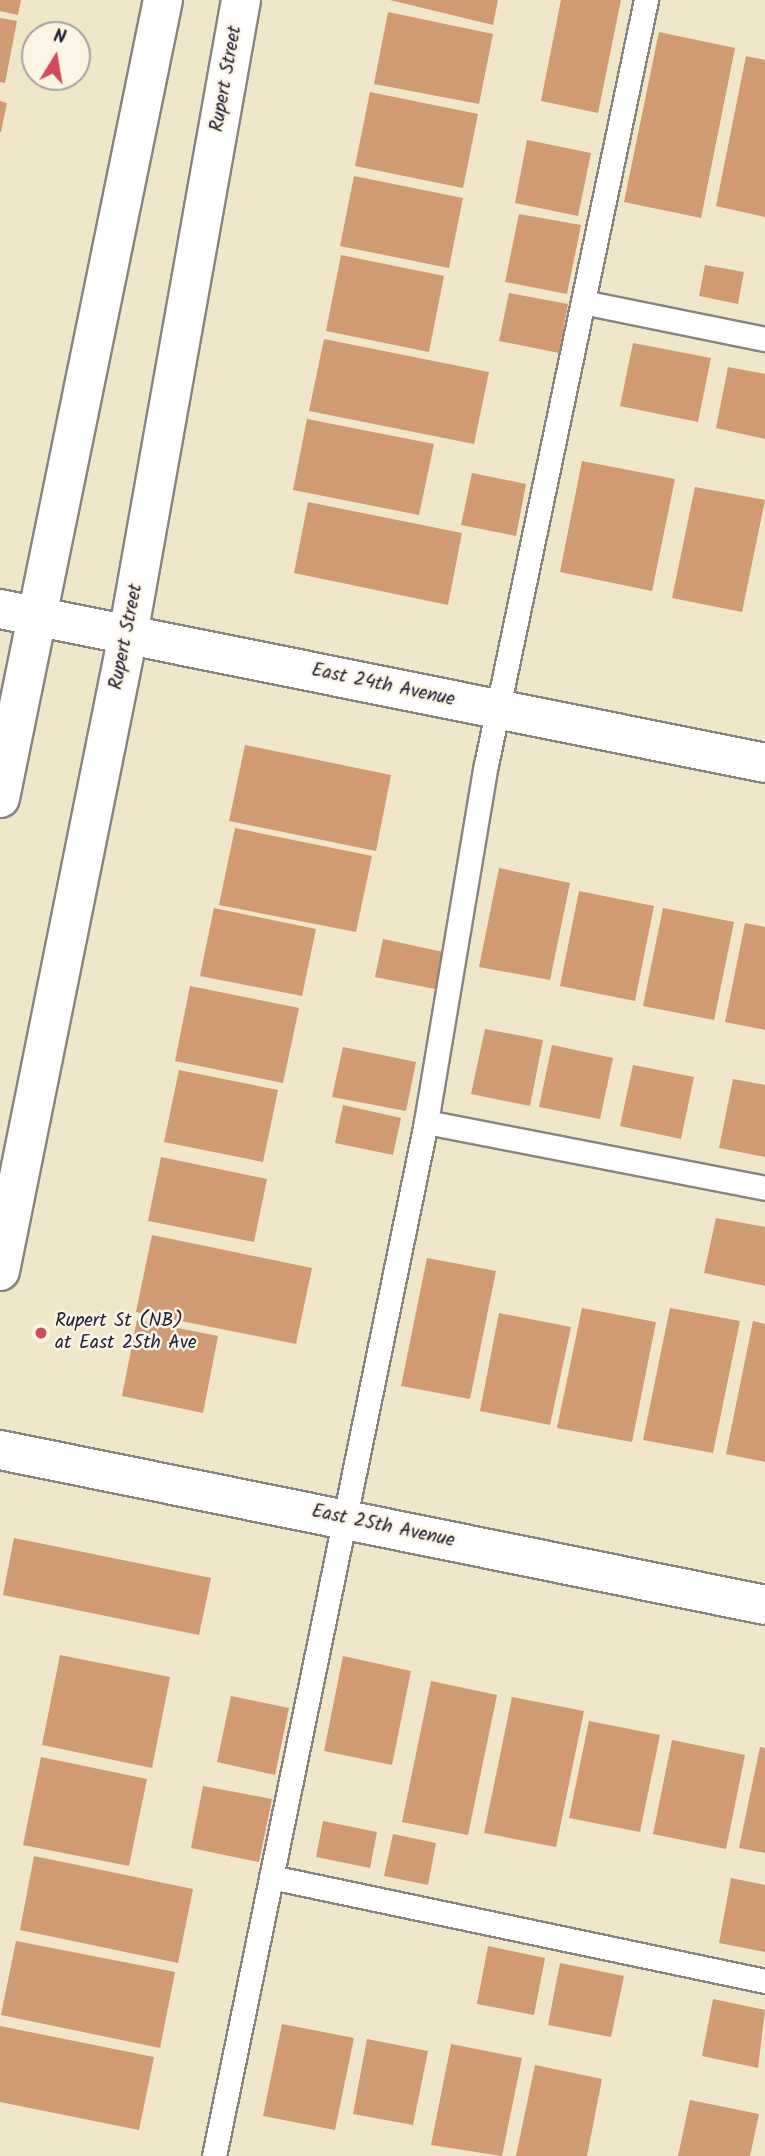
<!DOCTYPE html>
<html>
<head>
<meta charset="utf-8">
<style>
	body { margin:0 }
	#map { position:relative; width:765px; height:2156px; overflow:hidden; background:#f0e6c9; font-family:Kalam,sans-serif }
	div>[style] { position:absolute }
	.building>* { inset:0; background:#d09a72 }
	.roads { filter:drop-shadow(2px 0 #898482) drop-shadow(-2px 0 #898482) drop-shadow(0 2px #898482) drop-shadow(0 -2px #898482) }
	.lane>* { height:23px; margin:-11.5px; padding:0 11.5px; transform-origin:11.5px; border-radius:11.5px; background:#fff }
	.street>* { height:38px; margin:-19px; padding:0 19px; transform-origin:19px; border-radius:19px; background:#fff }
	.secondary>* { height:38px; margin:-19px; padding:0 19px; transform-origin:19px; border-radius:19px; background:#fff }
	.dots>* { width:19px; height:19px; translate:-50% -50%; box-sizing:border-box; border:4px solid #fcf5e5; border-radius:50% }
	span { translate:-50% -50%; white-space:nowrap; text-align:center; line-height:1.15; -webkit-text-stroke:5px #fcf5e5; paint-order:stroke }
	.street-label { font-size:19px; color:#22223b }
	.poi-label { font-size:19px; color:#22223b }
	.left { translate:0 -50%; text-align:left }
	.north { position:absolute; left:21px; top:21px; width:70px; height:70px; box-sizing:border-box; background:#fcf5e5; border:2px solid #a5a1a1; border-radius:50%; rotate:11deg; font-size:19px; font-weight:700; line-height:28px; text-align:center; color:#22223b }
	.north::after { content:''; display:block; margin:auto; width:24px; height:32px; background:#d1495b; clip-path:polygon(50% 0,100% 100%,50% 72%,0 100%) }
</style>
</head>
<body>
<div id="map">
	<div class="building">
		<i style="clip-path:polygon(0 0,21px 0,18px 15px,0 11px)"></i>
		<i style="clip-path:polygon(390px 0,498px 0,493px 25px)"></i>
		<i style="clip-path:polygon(561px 0,621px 0,598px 113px,541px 101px)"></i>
		<i style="clip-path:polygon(388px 12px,493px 34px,479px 104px,374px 84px)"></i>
		<i style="clip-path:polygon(0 18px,17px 21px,5px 83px,0 82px)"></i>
		<i style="clip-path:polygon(659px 32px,735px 48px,701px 218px,624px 202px)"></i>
		<i style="clip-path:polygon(746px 56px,765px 60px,765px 217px,716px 206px)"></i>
		<i style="clip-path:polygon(370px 92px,478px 114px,463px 188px,355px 166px)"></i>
		<i style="clip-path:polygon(0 101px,7px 103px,1px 132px,0 132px)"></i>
		<i style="clip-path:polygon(527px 140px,591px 153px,578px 216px,515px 203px)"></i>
		<i style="clip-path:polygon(354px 176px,463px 198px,449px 268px,340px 246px)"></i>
		<i style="clip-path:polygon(519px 214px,581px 225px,567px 294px,505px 282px)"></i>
		<i style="clip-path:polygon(341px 255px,444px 276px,429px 352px,326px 331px)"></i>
		<i style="clip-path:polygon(705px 265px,744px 272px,738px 304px,699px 296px)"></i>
		<i style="clip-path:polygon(509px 293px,568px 304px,559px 353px,499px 341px)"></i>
		<i style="clip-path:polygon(324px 339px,489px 372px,474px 444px,309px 411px)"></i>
		<i style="clip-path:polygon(633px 343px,711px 358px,698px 422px,620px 406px)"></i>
		<i style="clip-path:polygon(728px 367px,765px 374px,765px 439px,716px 428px)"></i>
		<i style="clip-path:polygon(307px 419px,434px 444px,419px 515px,293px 490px)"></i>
		<i style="clip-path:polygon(582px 461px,675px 479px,652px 591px,560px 572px)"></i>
		<i style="clip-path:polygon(472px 473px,526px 484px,516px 536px,461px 525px)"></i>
		<i style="clip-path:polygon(695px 487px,765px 500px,742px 612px,672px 598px)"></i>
		<i style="clip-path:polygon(308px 502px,462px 533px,448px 605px,294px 573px)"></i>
		<i style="clip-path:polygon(245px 745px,391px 775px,376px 851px,229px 821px)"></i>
		<i style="clip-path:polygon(235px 828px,372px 856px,356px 932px,219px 905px)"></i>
		<i style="clip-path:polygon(499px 868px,570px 883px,550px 980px,479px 967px)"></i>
		<i style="clip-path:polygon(579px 891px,654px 906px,635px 1001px,560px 986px)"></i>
		<i style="clip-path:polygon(214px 908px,316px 929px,302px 996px,200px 976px)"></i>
		<i style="clip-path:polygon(663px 908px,734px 922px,714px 1020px,643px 1006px)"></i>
		<i style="clip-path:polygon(745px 923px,765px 927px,765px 1030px,725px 1022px)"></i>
		<i style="clip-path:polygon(383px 939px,443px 952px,435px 989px,375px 977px)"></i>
		<i style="clip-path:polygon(190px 986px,299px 1008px,283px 1083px,175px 1061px)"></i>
		<i style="clip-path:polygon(485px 1029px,543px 1040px,530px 1106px,471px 1094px)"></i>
		<i style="clip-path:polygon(552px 1045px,613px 1058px,600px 1119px,539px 1107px)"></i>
		<i style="clip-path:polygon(343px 1047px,416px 1062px,406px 1111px,332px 1097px)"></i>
		<i style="clip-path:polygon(633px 1065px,694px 1077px,681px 1139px,620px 1126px)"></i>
		<i style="clip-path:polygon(179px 1070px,278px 1090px,263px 1162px,164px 1142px)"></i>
		<i style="clip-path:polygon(733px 1079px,765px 1085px,765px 1157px,719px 1148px)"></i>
		<i style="clip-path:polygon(343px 1105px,401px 1118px,393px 1155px,335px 1143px)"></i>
		<i style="clip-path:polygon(161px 1157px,267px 1179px,254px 1242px,148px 1221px)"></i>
		<i style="clip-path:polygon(716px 1218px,765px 1227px,765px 1286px,704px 1273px)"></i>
		<i style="clip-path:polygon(152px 1235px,312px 1268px,296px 1344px,136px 1312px)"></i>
		<i style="clip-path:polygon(427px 1258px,496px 1271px,470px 1399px,401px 1386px)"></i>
		<i style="clip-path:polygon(582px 1308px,656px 1322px,632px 1442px,557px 1428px)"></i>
		<i style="clip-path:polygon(670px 1308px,740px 1321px,713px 1453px,643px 1440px)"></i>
		<i style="clip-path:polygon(499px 1313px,571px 1327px,550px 1425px,480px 1411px)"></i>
		<i style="clip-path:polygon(137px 1320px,218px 1336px,203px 1413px,122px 1396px)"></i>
		<i style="clip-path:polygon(753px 1321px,765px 1324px,765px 1462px,726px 1454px)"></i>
		<i style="clip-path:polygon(14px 1538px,211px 1578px,199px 1635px,3px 1595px)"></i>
		<i style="clip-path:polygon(60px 1655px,170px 1677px,152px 1768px,42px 1745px)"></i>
		<i style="clip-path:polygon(343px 1656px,411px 1671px,392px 1765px,324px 1751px)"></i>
		<i style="clip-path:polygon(431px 1681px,497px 1695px,468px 1835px,402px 1822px)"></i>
		<i style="clip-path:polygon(231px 1696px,289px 1708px,275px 1775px,217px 1762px)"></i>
		<i style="clip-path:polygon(512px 1697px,584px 1711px,556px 1847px,484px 1833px)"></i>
		<i style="clip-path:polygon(589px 1721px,660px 1735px,640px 1832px,569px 1818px)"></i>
		<i style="clip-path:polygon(672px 1740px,745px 1755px,726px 1849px,653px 1834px)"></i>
		<i style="clip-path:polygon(760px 1747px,765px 1748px,765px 1853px,739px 1848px)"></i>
		<i style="clip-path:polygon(41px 1757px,147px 1779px,129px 1866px,23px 1845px)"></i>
		<i style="clip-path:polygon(203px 1786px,272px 1799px,259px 1862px,191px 1848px)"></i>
		<i style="clip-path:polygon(323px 1821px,377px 1832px,370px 1868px,316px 1857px)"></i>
		<i style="clip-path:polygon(393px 1834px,436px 1843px,428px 1885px,384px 1876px)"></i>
		<i style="clip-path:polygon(34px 1856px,193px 1889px,178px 1963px,20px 1930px)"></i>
		<i style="clip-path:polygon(731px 1878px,765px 1885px,765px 1952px,719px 1943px)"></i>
		<i style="clip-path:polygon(16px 1941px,175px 1972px,160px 2048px,1px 2015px)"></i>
		<i style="clip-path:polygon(488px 1946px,545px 1958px,534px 2015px,477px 2004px)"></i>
		<i style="clip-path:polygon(560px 1963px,624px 1976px,611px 2037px,548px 2025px)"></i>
		<i style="clip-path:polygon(713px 1999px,765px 2010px,758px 2068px,702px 2056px)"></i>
		<i style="clip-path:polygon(282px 2024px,354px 2038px,335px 2130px,263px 2116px)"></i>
		<i style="clip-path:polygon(0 2026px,154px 2057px,139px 2130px,0 2102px)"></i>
		<i style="clip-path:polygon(367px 2039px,428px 2051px,413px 2125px,353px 2114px)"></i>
		<i style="clip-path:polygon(451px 2044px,522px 2058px,502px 2156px,431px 2145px)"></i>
		<i style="clip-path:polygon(535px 2065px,602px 2079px,587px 2156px,516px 2156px)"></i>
		<i style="clip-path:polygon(690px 2100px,759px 2114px,750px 2156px,678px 2156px)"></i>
	</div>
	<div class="roads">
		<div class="lane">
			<i style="left:583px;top:302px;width:186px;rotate:11.5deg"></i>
			<i style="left:426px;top:1122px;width:345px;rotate:11deg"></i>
			<i style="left:271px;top:1877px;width:505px;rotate:11.89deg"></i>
			<i style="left:214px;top:2156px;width:1056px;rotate:-78.41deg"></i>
			<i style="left:426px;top:1122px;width:362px;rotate:-80.5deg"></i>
			<i style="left:486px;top:765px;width:782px;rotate:-78.19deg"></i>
		</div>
		<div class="street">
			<i style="left:0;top:609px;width:780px;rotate:11.38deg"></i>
			<i style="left:0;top:1450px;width:781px;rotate:11.45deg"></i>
		</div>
		<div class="secondary">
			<i style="left:0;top:798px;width:814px;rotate:-78.46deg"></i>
			<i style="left:0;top:1271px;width:649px;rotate:-78.62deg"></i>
			<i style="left:128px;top:635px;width:645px;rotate:-79.91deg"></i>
		</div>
	</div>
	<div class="dots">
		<i style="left:41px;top:1333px;background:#d1495b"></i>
	</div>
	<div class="street-label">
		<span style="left:227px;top:79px;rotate:-80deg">Rupert Street</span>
		<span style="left:127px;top:637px;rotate:-79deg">Rupert Street</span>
		<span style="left:383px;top:686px;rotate:12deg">East 24th Avenue</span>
		<span style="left:383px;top:1527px;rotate:12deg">East 25th Avenue</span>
	</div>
	<div class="poi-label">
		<span class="left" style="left:55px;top:1333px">Rupert St (NB)<br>at East 25th Ave</span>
	</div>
	<div class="north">N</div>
</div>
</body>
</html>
